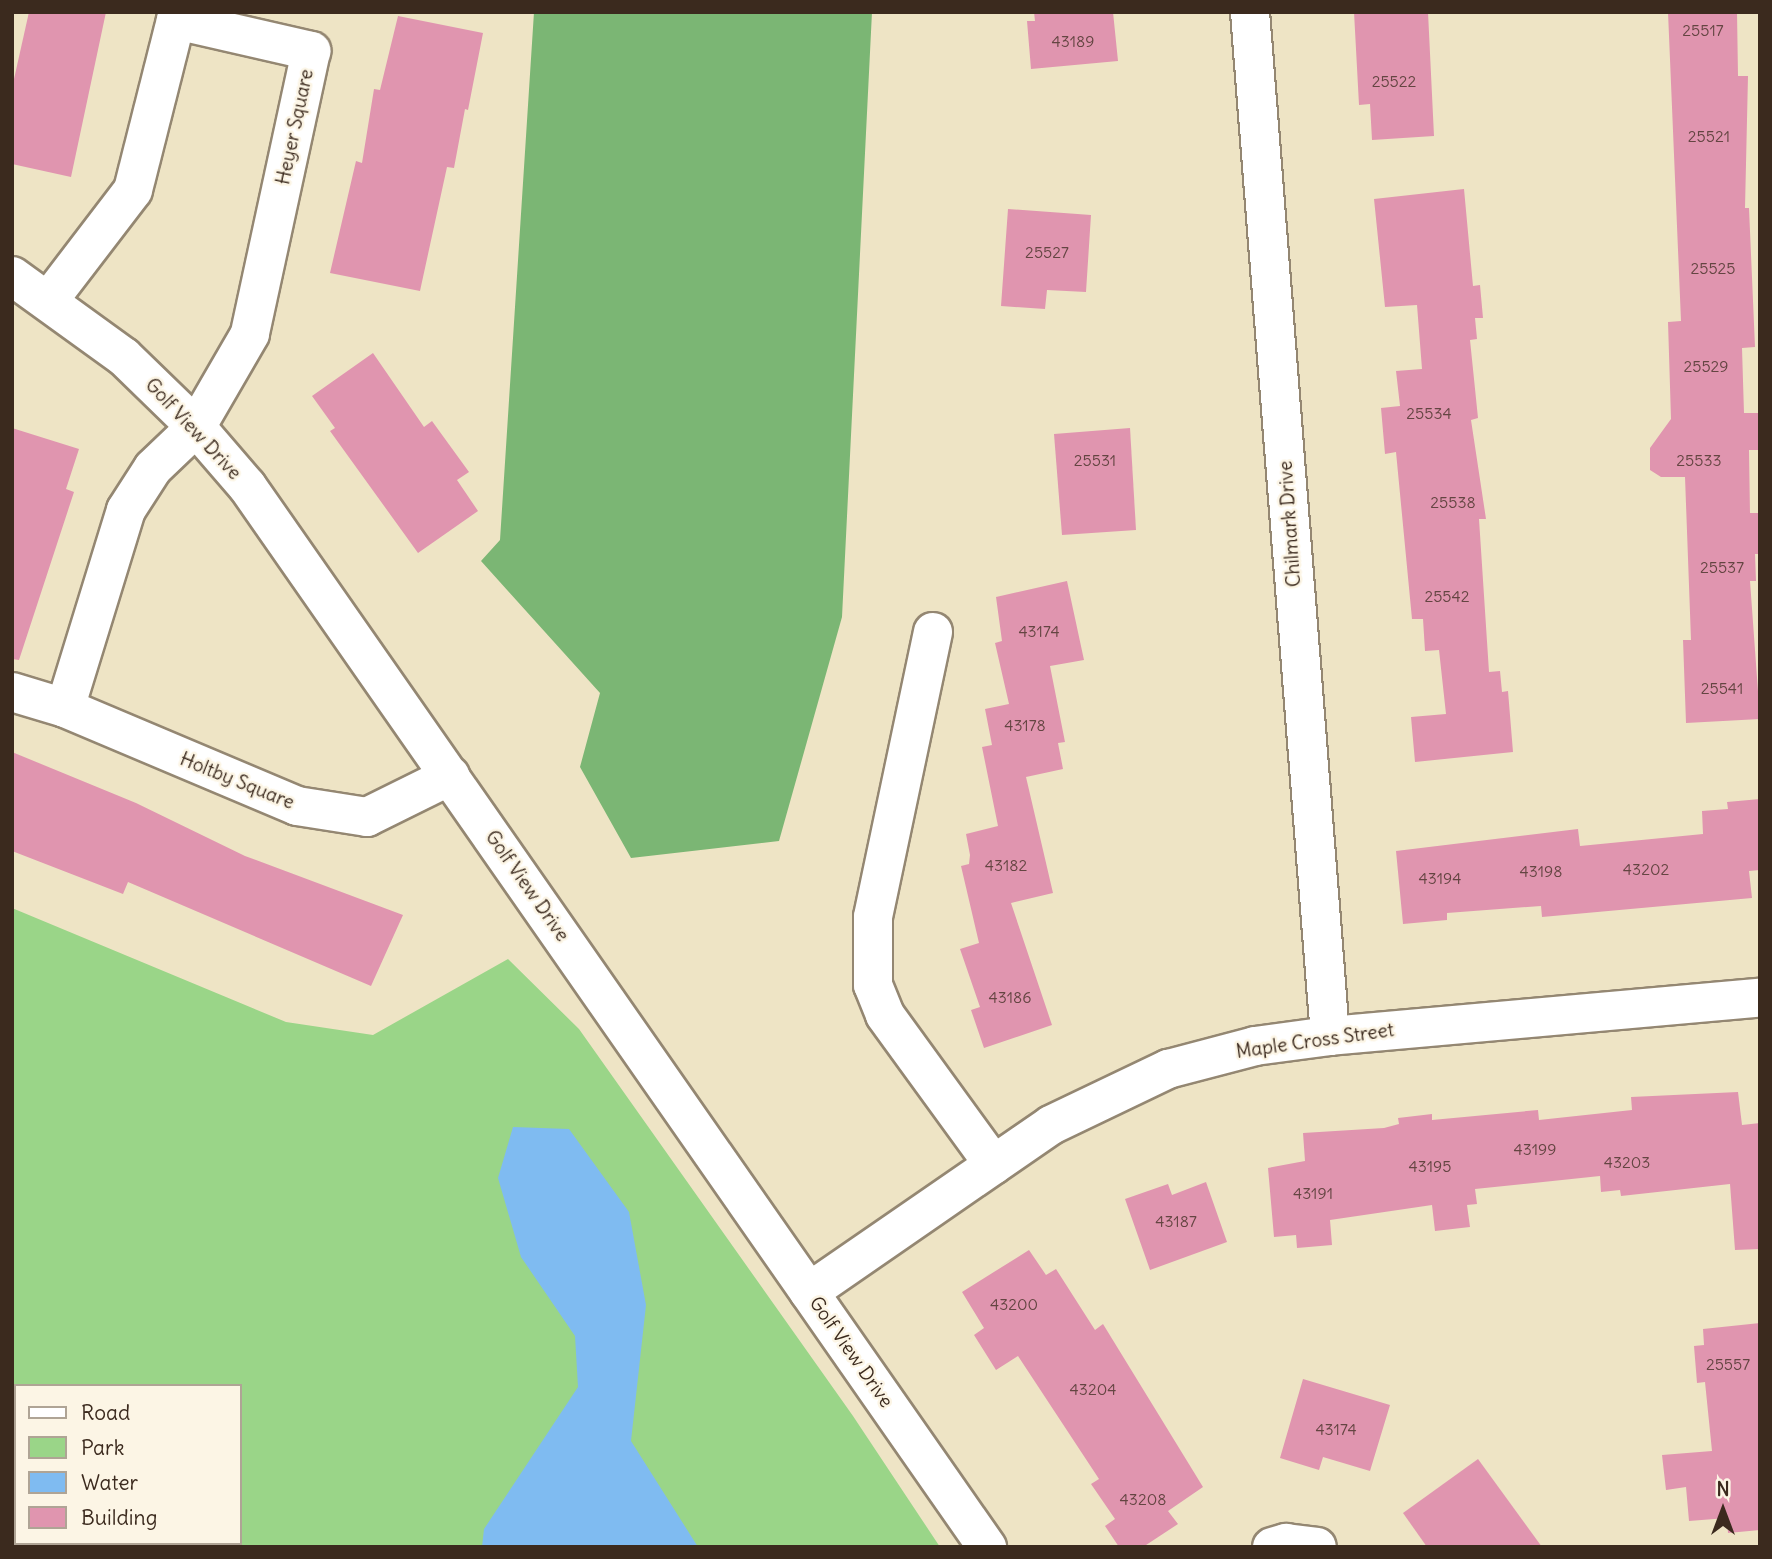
<!DOCTYPE html>
<html>
<head>
<meta charset="utf-8">
<style>
	body { margin:0 }
	#map { position:relative; width:1772px; height:1559px; overflow:hidden; background:#eee4c5; font-family:Delius,sans-serif }
	div>[style] { position:absolute }
	.green>* { inset:0; background:#9ad588 }
	.forest>* { inset:0; background:#7bb674 }
	.water>* { inset:0; background:#7fbbf1 }
	.building>* { inset:0; background:#e095af }
	.roads { filter:drop-shadow(2px 0 #948772) drop-shadow(-2px 0 #948772) drop-shadow(0 2px #948772) drop-shadow(0 -2px #948772) }
	.minor>* { height:38px; margin:-19px; padding:0 19px; transform-origin:19px; border-radius:19px; background:#fff }
	span { translate:-50% -50%; white-space:nowrap; text-align:center; line-height:1.15; -webkit-text-stroke:5px #fcf5e5; paint-order:stroke }
	.number-label { font-size:16px; color:#644542 }
	.number-label span { -webkit-text-stroke-width:0 }
	.street-label { font-size:19px; color:#3b2a1e }
	.frame { position:absolute; inset:0; border:14px solid #3b2a1e; pointer-events:none }
	.legend { position:absolute; left:14px; top:1384px; width:228px; height:161px; box-sizing:border-box; background:#fcf5e5; border:2px solid #afa495; margin:0; padding:9px 12px; list-style:none; font-size:21px; color:#3b2a1e }
	.legend li { display:flex; align-items:center; gap:14px; height:35px }
	.legend b { width:35px; border:2px solid #afa495 }
	.north { position:absolute; left:1688px; top:1475px; width:70px; height:70px; -webkit-text-stroke:5px #fcf5e5; paint-order:stroke; rotate:0deg; font-size:19px; font-weight:700; line-height:28px; text-align:center; color:#3b2a1e }
	.north::after { content:''; display:block; margin:auto; width:24px; height:32px; background:#3b2a1e; clip-path:polygon(50% 0,100% 100%,50% 72%,0 100%) }
</style>
</head>
<body>
<div id="map">
	<div class="green">
		<i style="clip-path:polygon(evenodd,12px 908px,286px 1022px,373px 1035px,508px 959px,579px 1029px,853px 1416px,940px 1547px,12px 1547px,12px 908px,16px 1386px,240px 1386px,240px 1543px,16px 1543px,16px 1386px)"></i>
	</div>
	<div class="forest">
		<i style="clip-path:polygon(534px 12px,872px 12px,842px 617px,779px 841px,631px 858px,580px 767px,600px 693px,481px 561px,500px 540px)"></i>
	</div>
	<div class="water">
		<i style="clip-path:polygon(513px 1127px,569px 1129px,629px 1212px,646px 1305px,631px 1441px,698px 1547px,482px 1547px,484px 1529px,578px 1387px,575px 1336px,521px 1257px,498px 1178px)"></i>
	</div>
	<div class="building">
		<i style="clip-path:polygon(29px 12px,106px 12px,71px 177px,12px 164px,12px 88px)"></i>
		<i style="clip-path:polygon(1034px 12px,1113px 12px,1118px 61px,1031px 69px,1027px 21px,1035px 21px)"></i>
		<i style="clip-path:polygon(1354px 12px,1428px 12px,1434px 136px,1372px 140px,1370px 104px,1359px 105px)"></i>
		<i style="clip-path:polygon(1668px 12px,1737px 12px,1738px 76px,1748px 76px,1745px 208px,1749px 208px,1755px 347px,1742px 348px,1744px 413px,1758px 413px,1759px 450px,1749px 450px,1750px 513px,1759px 513px,1760px 554px,1755px 554px,1756px 581px,1750px 581px,1760px 719px,1686px 723px,1683px 640px,1691px 640px,1685px 477px,1661px 477px,1650px 470px,1650px 448px,1671px 419px,1668px 322px,1681px 321px)"></i>
		<i style="clip-path:polygon(398px 16px,483px 33px,468px 110px,465px 109px,454px 168px,447px 167px,420px 291px,330px 273px,356px 161px,362px 163px,374px 89px,380px 90px)"></i>
		<i style="clip-path:polygon(1464px 189px,1473px 286px,1480px 285px,1483px 318px,1475px 318px,1477px 339px,1470px 340px,1478px 418px,1471px 420px,1486px 519px,1479px 519px,1489px 672px,1500px 671px,1502px 692px,1508px 691px,1513px 752px,1415px 762px,1411px 717px,1446px 714px,1439px 650px,1425px 651px,1423px 619px,1412px 619px,1396px 452px,1385px 454px,1381px 408px,1400px 406px,1396px 371px,1422px 369px,1417px 305px,1385px 307px,1374px 199px)"></i>
		<i style="clip-path:polygon(1008px 209px,1091px 215px,1086px 292px,1047px 290px,1045px 309px,1001px 306px)"></i>
		<i style="clip-path:polygon(373px 353px,424px 427px,432px 421px,469px 472px,457px 480px,478px 511px,418px 553px,330px 431px,335px 428px,312px 396px)"></i>
		<i style="clip-path:polygon(12px 428px,79px 449px,66px 489px,74px 492px,19px 660px,12px 659px)"></i>
		<i style="clip-path:polygon(1130px 428px,1136px 530px,1062px 535px,1054px 434px)"></i>
		<i style="clip-path:polygon(1067px 581px,1084px 660px,1050px 666px,1065px 742px,1058px 743px,1063px 769px,1026px 777px,1053px 893px,1011px 903px,1052px 1025px,984px 1048px,971px 1010px,980px 1007px,960px 949px,979px 943px,961px 866px,969px 864px,970px 855px,966px 834px,998px 826px,982px 747px,992px 745px,985px 709px,1009px 704px,995px 643px,1002px 641px,996px 597px)"></i>
		<i style="clip-path:polygon(12px 752px,136px 803px,245px 856px,403px 915px,371px 986px,128px 882px,123px 894px,12px 851px)"></i>
		<i style="clip-path:polygon(1760px 799px,1760px 870px,1749px 871px,1752px 898px,1542px 917px,1541px 906px,1447px 913px,1447px 920px,1403px 924px,1396px 851px,1578px 829px,1580px 846px,1703px 834px,1702px 811px,1728px 809px,1727px 802px)"></i>
		<i style="clip-path:polygon(1738px 1092px,1742px 1125px,1760px 1123px,1760px 1249px,1735px 1250px,1730px 1184px,1621px 1196px,1620px 1190px,1601px 1192px,1600px 1176px,1475px 1189px,1477px 1204px,1467px 1205px,1470px 1227px,1435px 1231px,1432px 1205px,1330px 1220px,1332px 1245px,1297px 1248px,1296px 1235px,1274px 1237px,1268px 1168px,1305px 1161px,1303px 1133px,1384px 1128px,1399px 1124px,1398px 1118px,1432px 1114px,1432px 1120px,1538px 1110px,1539px 1120px,1632px 1110px,1631px 1097px)"></i>
		<i style="clip-path:polygon(1206px 1182px,1227px 1242px,1150px 1270px,1125px 1199px,1168px 1184px,1172px 1195px)"></i>
		<i style="clip-path:polygon(1029px 1250px,1046px 1275px,1056px 1269px,1095px 1330px,1103px 1324px,1203px 1487px,1168px 1511px,1178px 1524px,1143px 1547px,1119px 1547px,1105px 1526px,1115px 1519px,1091px 1484px,1099px 1479px,1018px 1356px,996px 1370px,974px 1335px,984px 1328px,962px 1292px)"></i>
		<i style="clip-path:polygon(1760px 1323px,1760px 1530px,1728px 1533px,1727px 1518px,1689px 1521px,1686px 1487px,1666px 1490px,1662px 1455px,1712px 1451px,1705px 1382px,1697px 1383px,1694px 1346px,1704px 1345px,1703px 1329px)"></i>
		<i style="clip-path:polygon(1303px 1379px,1390px 1405px,1370px 1471px,1323px 1457px,1319px 1470px,1280px 1458px)"></i>
		<i style="clip-path:polygon(1478px 1459px,1542px 1547px,1427px 1547px,1403px 1513px)"></i>
	</div>
	<div class="roads">
		<div class="minor">
			<i style="left:1250px;top:12px;width:1027px;rotate:85.53deg"></i>
			<i style="left:12px;top:276px;width:138px;rotate:35.9deg"></i>
			<i style="left:124px;top:357px;width:100px;rotate:44.2deg"></i>
			<i style="left:196px;top:427px;width:78px;rotate:49.2deg"></i>
			<i style="left:247px;top:486px;width:1294px;rotate:55.11deg"></i>
			<i style="left:49px;top:300px;width:138px;rotate:-52.6deg"></i>
			<i style="left:133px;top:190px;width:175px;rotate:-75.8deg"></i>
			<i style="left:176px;top:20px;width:139px;rotate:12.9deg"></i>
			<i style="left:311px;top:51px;width:289px;rotate:102.2deg"></i>
			<i style="left:250px;top:334px;width:108px;rotate:120.1deg"></i>
			<i style="left:196px;top:427px;width:59px;rotate:136.4deg"></i>
			<i style="left:153px;top:468px;width:50px;rotate:122.7deg"></i>
			<i style="left:126px;top:510px;width:207px;rotate:107.1deg"></i>
			<i style="left:933px;top:632px;width:291px;rotate:101.9deg"></i>
			<i style="left:873px;top:917px;width:68px;rotate:90deg"></i>
			<i style="left:873px;top:985px;width:32px;rotate:68deg"></i>
			<i style="left:885px;top:1015px;width:185px;rotate:54deg"></i>
			<i style="left:12px;top:692px;width:55px;rotate:16.8deg"></i>
			<i style="left:65px;top:708px;width:252px;rotate:22.9deg"></i>
			<i style="left:297px;top:806px;width:71px;rotate:8.9deg"></i>
			<i style="left:367px;top:817px;width:93px;rotate:-26.3deg"></i>
			<i style="left:809px;top:1292px;width:294px;rotate:-34.6deg"></i>
			<i style="left:1051px;top:1125px;width:130px;rotate:-25.6deg"></i>
			<i style="left:1168px;top:1069px;width:90px;rotate:-14.8deg"></i>
			<i style="left:1255px;top:1046px;width:76px;rotate:-7.6deg"></i>
			<i style="left:1330px;top:1036px;width:432px;rotate:-5.1deg"></i>
			<i style="left:1272px;top:1547px;width:15px;rotate:-16deg"></i>
			<i style="left:1286px;top:1543px;width:31px;rotate:7deg"></i>
		</div>
	</div>
	<div class="number-label">
		<span style="left:1703px;top:30px">25517</span>
		<span style="left:1073px;top:41px">43189</span>
		<span style="left:1394px;top:81px">25522</span>
		<span style="left:1709px;top:136px">25521</span>
		<span style="left:1047px;top:252px">25527</span>
		<span style="left:1713px;top:268px">25525</span>
		<span style="left:1706px;top:366px">25529</span>
		<span style="left:1429px;top:413px">25534</span>
		<span style="left:1095px;top:460px">25531</span>
		<span style="left:1699px;top:460px">25533</span>
		<span style="left:1453px;top:502px">25538</span>
		<span style="left:1722px;top:567px">25537</span>
		<span style="left:1447px;top:596px">25542</span>
		<span style="left:1039px;top:631px">43174</span>
		<span style="left:1722px;top:688px">25541</span>
		<span style="left:1025px;top:725px">43178</span>
		<span style="left:1006px;top:865px">43182</span>
		<span style="left:1646px;top:869px">43202</span>
		<span style="left:1541px;top:871px">43198</span>
		<span style="left:1440px;top:878px">43194</span>
		<span style="left:1010px;top:997px">43186</span>
		<span style="left:1535px;top:1149px">43199</span>
		<span style="left:1627px;top:1162px">43203</span>
		<span style="left:1430px;top:1166px">43195</span>
		<span style="left:1313px;top:1193px">43191</span>
		<span style="left:1176px;top:1221px">43187</span>
		<span style="left:1014px;top:1304px">43200</span>
		<span style="left:1728px;top:1364px">25557</span>
		<span style="left:1093px;top:1389px">43204</span>
		<span style="left:1336px;top:1429px">43174</span>
		<span style="left:1143px;top:1499px">43208</span>
	</div>
	<div class="street-label">
		<span style="left:295px;top:127px;rotate:-78deg">Heyer Square</span>
		<span style="left:193px;top:429px;rotate:47deg">Golf View Drive</span>
		<span style="left:1290px;top:524px;rotate:-94deg">Chilmark Drive</span>
		<span style="left:237px;top:781px;rotate:22deg">Holtby Square</span>
		<span style="left:527px;top:886px;rotate:55deg">Golf View Drive</span>
		<span style="left:1315px;top:1041px;rotate:-8deg">Maple Cross Street</span>
		<span style="left:851px;top:1352px;rotate:55deg">Golf View Drive</span>
	</div>
	<div class="frame"></div>
	<ul class="legend">
	<li><b style="height:9px;background:#fff"></b>Road</li>
	<li><b style="height:19px;background:#9ad588"></b>Park</li>
	<li><b style="height:19px;background:#7fbbf1"></b>Water</li>
	<li><b style="height:19px;background:#e095af"></b>Building</li>
	</ul>
	<div class="north">N</div>
</div>
</body>
</html>
